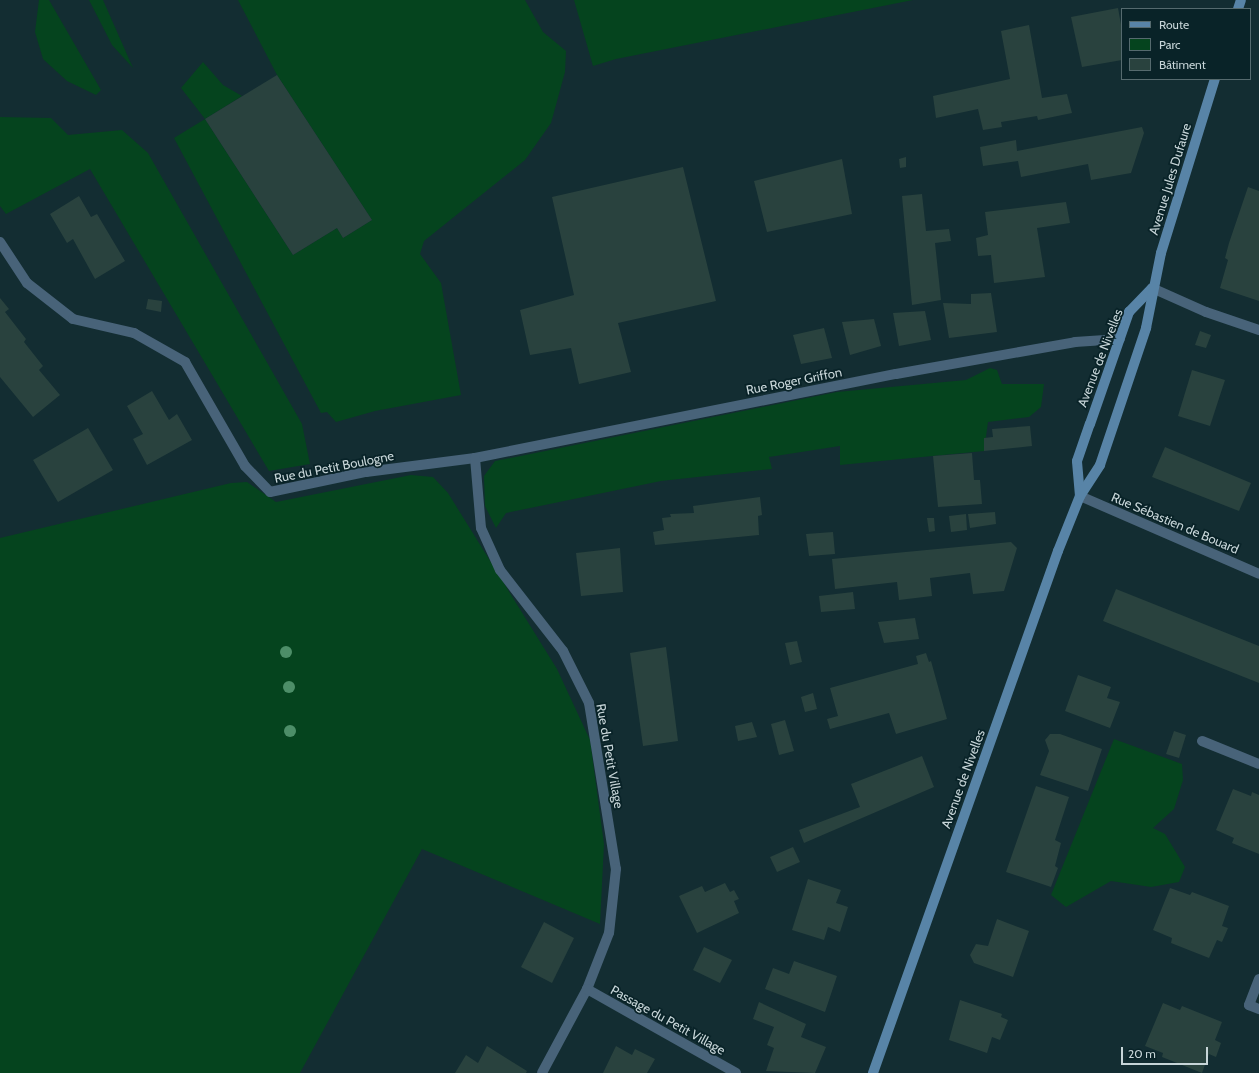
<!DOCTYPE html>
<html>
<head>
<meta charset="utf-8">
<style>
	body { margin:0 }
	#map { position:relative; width:1259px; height:1073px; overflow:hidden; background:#132d32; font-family:Cabin,sans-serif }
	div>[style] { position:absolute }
	.green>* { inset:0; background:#05441e }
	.building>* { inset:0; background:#29423e }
	.minor>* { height:10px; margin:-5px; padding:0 5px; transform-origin:5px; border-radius:5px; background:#486379 }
	.secondary>* { height:10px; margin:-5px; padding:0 5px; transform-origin:5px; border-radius:5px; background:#5884a7 }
	.trees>* { width:12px; height:12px; margin:-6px; border-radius:50%; background:#4d8e68 }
	span { translate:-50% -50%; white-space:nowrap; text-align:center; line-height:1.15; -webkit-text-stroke:3.5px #092328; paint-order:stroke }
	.street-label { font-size:13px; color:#c7d5d8 }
	.legend { position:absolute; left:1121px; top:8px; width:130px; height:72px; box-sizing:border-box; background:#092328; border:1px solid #556a6e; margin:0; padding:5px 7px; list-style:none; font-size:12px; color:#c7d5d8 }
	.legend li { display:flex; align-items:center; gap:8px; height:20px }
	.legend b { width:20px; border:1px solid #556a6e }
	.scale { position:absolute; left:1121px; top:1047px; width:87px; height:18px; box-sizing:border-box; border:2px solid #c7d5d8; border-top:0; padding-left:5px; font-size:12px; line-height:14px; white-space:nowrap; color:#c7d5d8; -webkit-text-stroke:3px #092328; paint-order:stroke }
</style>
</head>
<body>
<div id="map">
	<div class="green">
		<i style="clip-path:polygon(39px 0,49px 0,101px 90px,96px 95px,67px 81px,43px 59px,35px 32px)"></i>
		<i style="clip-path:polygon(89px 0,103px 0,133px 68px,112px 45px)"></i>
		<i style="clip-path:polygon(238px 0,525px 0,543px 32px,566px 51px,565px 72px,551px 123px,525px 160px,424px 241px,420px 254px,441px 283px,461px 395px,375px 411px,336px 422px,327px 412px,321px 413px,174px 138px,205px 119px,181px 88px,203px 62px,223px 85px,242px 96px,205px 119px,293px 255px,337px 228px,343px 238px,372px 220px,277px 75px)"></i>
		<i style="clip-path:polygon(574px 0,913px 0,616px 59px,593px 66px)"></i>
		<i style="clip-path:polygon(0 117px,51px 118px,68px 135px,122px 130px,148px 153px,302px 424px,310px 464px,269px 471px,90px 169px,6px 214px,0 206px)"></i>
		<i style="clip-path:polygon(990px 368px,997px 370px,1002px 384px,1044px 384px,1041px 407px,1029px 417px,988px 422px,984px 451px,840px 465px,840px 446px,769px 457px,772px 469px,661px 481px,506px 513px,496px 528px,485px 506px,484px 476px,495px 461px,837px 392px,966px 380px)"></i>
		<i style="clip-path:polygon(411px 475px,433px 477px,448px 493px,557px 669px,590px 740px,604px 844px,600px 924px,422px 849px,300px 1073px,0 1073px,0 538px,231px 483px,247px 482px,276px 502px)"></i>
		<i style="clip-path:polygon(1114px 739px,1182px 764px,1183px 780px,1174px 809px,1153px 828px,1165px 834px,1185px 867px,1179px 882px,1151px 887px,1111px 881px,1066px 907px,1051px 895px)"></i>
	</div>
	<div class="building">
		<i style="clip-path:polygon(1118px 8px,1122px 30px,1122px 60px,1082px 67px,1071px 17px)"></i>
		<i style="clip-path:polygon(1029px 25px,1042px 98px,1067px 94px,1072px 113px,1038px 120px,1037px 116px,1001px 122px,1002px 127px,983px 130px,978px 109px,936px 118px,933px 96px,1010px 79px,1001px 31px)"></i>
		<i style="clip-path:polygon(277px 75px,372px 220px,343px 238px,337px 228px,293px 255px,205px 119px)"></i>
		<i style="clip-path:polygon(1142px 127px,1144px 133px,1131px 173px,1091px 180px,1088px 164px,1021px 177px,1018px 161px,983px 166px,980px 147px,1016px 140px,1017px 151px)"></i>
		<i style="clip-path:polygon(906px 157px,906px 167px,900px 168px,899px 159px)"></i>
		<i style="clip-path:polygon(842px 159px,852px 214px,767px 232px,754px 181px)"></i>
		<i style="clip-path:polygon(683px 167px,716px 301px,618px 323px,631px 372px,579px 384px,571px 348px,530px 355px,520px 310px,574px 295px,552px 197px)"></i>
		<i style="clip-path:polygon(1248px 187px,1259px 191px,1259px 301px,1220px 288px,1228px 260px,1225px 258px,1229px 243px)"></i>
		<i style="clip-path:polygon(922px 194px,926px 231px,949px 229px,951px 241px,935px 243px,941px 300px,912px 305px,902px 196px)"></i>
		<i style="clip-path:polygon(79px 196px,91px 217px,97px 214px,125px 261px,95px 279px,73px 239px,67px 243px,50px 214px)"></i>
		<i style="clip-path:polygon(1066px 202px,1070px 223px,1037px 228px,1045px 277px,994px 283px,991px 255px,978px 256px,976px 238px,988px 235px,985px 212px)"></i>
		<i style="clip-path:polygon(991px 293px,997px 332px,949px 338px,943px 303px,971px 304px,971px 294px)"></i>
		<i style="clip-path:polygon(0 298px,9px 309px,5px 312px,26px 339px,24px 342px,43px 366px,39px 370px,60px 395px,33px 417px,0 377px)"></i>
		<i style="clip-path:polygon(148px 299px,162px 301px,161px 312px,146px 309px)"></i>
		<i style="clip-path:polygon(925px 311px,931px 340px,899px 346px,893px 313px)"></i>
		<i style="clip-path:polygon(874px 319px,881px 346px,850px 355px,842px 322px)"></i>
		<i style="clip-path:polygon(824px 328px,832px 358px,801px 364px,793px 335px)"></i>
		<i style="clip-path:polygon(1200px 331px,1211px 335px,1206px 348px,1195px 345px)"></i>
		<i style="clip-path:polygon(1192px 370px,1225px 380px,1210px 426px,1178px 416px)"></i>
		<i style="clip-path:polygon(152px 391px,169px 420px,177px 414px,192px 440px,147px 465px,133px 439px,143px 434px,127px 406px)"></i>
		<i style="clip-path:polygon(1030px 426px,1032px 446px,984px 451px,984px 438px,993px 437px,992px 429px)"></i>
		<i style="clip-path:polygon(88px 428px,113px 470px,58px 502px,33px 460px)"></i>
		<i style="clip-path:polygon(1165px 447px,1251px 483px,1239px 511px,1152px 477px)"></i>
		<i style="clip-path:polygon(972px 453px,974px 480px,980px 480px,982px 504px,938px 507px,933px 456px)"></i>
		<i style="clip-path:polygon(760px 497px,762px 515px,758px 516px,759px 535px,655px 545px,653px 532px,664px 530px,662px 518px,671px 517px,670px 514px,694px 513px,693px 506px)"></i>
		<i style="clip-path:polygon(995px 512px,996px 524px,970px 528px,968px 514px)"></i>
		<i style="clip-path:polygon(966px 514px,967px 530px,951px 532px,949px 516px)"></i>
		<i style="clip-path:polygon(927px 518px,934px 518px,935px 531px,929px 532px)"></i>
		<i style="clip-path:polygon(833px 532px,835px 554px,809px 556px,806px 534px)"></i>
		<i style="clip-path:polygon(1011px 542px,1017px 548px,1004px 591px,973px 594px,970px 573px,930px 578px,932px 596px,899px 600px,897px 582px,835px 589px,832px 559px)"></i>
		<i style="clip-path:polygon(620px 548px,623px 592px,581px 596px,576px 553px)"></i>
		<i style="clip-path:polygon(1116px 589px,1259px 646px,1259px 683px,1103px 621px)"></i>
		<i style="clip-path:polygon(853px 592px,855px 609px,821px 612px,819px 596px)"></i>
		<i style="clip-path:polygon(915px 618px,919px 639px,884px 643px,878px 622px)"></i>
		<i style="clip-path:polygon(797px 641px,802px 662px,790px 665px,785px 643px)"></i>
		<i style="clip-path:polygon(666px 647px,678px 741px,643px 746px,630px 653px)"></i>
		<i style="clip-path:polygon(926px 653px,929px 662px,931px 661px,947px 719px,896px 734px,889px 713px,830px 729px,827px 719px,838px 716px,830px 688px,918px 664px,916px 656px)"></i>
		<i style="clip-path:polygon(1078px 675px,1111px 687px,1107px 698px,1120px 702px,1110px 728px,1065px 711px)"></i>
		<i style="clip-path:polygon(813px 693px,817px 709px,805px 712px,801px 697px)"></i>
		<i style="clip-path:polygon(785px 720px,794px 751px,779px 755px,771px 724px)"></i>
		<i style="clip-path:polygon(752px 722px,757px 737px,738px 741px,735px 726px)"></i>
		<i style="clip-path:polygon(1174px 731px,1186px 735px,1179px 758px,1166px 754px)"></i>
		<i style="clip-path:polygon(1050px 734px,1060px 734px,1102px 749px,1088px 791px,1040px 775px,1049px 751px,1045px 740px)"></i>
		<i style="clip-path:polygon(922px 756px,934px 787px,804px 843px,799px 830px,860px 807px,851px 784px)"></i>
		<i style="clip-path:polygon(1036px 786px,1069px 797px,1055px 840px,1061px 843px,1055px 866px,1058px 868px,1051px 887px,1006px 872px)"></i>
		<i style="clip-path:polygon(1233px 789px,1251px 796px,1252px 792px,1259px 795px,1259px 854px,1232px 843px,1234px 838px,1216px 830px)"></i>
		<i style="clip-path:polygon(793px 847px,800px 862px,777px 872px,770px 857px)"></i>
		<i style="clip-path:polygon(808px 879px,841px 890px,836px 903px,848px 907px,840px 932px,828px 927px,824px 940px,792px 930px)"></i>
		<i style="clip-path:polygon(725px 883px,730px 892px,734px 890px,739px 899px,734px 901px,739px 913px,697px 933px,679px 896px,702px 886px,705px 892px)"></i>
		<i style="clip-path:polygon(1170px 888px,1190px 895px,1192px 892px,1229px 906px,1222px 926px,1228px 928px,1222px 942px,1217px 940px,1209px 958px,1171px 943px,1172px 938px,1153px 930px)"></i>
		<i style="clip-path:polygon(997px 919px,1029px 931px,1013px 977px,974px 963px,970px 955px,976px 944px,988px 946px)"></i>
		<i style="clip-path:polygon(544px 922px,574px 938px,552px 983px,521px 967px)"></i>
		<i style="clip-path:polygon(704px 947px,732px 960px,720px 983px,693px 970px)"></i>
		<i style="clip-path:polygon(794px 961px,837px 976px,825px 1012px,765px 989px,773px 968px,789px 974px)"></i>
		<i style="clip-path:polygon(960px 1000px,1002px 1014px,1001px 1017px,1008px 1020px,1000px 1040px,992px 1037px,987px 1053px,949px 1040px)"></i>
		<i style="clip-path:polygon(759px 1002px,806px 1024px,801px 1037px,826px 1047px,815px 1073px,766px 1071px,774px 1048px,767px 1045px,774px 1027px,753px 1019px)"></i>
		<i style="clip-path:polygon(1163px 1003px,1180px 1010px,1182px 1006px,1222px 1022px,1215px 1040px,1221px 1043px,1216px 1057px,1209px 1054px,1202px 1073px,1162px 1057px,1163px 1053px,1145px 1046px)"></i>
		<i style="clip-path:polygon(487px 1046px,527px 1071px,526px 1073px,455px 1073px,466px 1055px,478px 1063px)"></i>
		<i style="clip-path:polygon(616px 1046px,632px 1055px,635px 1049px,655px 1059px,647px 1073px,603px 1073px)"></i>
	</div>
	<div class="minor">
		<i style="left:0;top:242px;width:49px;rotate:56.6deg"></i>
		<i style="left:27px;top:283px;width:58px;rotate:38deg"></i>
		<i style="left:73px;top:319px;width:63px;rotate:12.9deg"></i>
		<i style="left:134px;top:333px;width:59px;rotate:29.6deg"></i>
		<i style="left:185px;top:362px;width:120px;rotate:60deg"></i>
		<i style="left:245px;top:466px;width:36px;rotate:46deg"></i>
		<i style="left:270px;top:492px;width:98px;rotate:-11.8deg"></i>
		<i style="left:366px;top:472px;width:110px;rotate:-7.3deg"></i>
		<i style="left:475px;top:458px;width:429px;rotate:-11.3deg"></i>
		<i style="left:896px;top:374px;width:182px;rotate:-10.1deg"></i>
		<i style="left:1075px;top:342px;width:45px;rotate:-3.8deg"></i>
		<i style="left:1152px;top:288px;width:59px;rotate:24deg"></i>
		<i style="left:1206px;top:312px;width:56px;rotate:18.8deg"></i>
		<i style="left:475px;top:458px;width:70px;rotate:85.1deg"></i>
		<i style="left:481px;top:528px;width:46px;rotate:65.7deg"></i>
		<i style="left:500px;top:570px;width:103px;rotate:52.1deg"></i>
		<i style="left:563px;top:651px;width:58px;rotate:63.4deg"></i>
		<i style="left:589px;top:703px;width:168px;rotate:80.8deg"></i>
		<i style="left:616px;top:869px;width:64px;rotate:96.2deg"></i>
		<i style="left:609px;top:933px;width:60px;rotate:111.4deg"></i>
		<i style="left:587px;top:989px;width:95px;rotate:118.2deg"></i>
		<i style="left:1080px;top:496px;width:195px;rotate:23.5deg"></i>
		<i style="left:1202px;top:741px;width:61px;rotate:22deg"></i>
		<i style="left:1259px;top:979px;width:28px;rotate:111deg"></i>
		<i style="left:1249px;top:1005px;width:11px;rotate:22deg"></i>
		<i style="left:587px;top:989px;width:171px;rotate:29.4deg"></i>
	</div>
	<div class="secondary">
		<i style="left:1238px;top:9px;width:9px;rotate:-72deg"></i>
		<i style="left:1080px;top:496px;width:35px;rotate:-95deg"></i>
		<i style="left:1077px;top:461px;width:39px;rotate:-71deg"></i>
		<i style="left:1090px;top:424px;width:119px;rotate:-70.8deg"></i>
		<i style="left:1129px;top:312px;width:33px;rotate:-46deg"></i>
		<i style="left:873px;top:1073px;width:554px;rotate:-70.49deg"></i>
		<i style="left:1058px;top:551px;width:59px;rotate:-68.2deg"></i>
		<i style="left:1080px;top:496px;width:37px;rotate:-57deg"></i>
		<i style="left:1100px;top:465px;width:145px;rotate:-71.4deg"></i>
		<i style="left:1146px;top:328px;width:76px;rotate:-78.7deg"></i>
		<i style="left:1161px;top:253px;width:182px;rotate:-72.8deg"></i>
	</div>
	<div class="trees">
		<i style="left:286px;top:652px"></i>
		<i style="left:289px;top:687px"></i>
		<i style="left:290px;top:731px"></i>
	</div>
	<div class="street-label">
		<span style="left:1170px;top:179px;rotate:-73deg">Avenue Jules Dufaure</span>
		<span style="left:1100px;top:358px;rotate:-69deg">Avenue de Nivelles</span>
		<span style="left:794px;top:381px;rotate:-11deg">Rue Roger Griffon</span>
		<span style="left:334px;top:467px;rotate:-11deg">Rue du Petit Boulogne</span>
		<span style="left:1175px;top:523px;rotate:23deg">Rue Sébastien de Bouard</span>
		<span style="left:610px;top:756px;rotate:80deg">Rue du Petit Village</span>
		<span style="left:963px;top:779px;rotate:-70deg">Avenue de Nivelles</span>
		<span style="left:668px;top:1020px;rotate:29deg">Passage du Petit Village</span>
	</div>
	<ul class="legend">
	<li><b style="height:5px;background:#5884a7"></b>Route</li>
	<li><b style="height:11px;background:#05441e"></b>Parc</li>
	<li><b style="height:11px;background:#29423e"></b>Bâtiment</li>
	</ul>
	<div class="scale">20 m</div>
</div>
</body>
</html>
